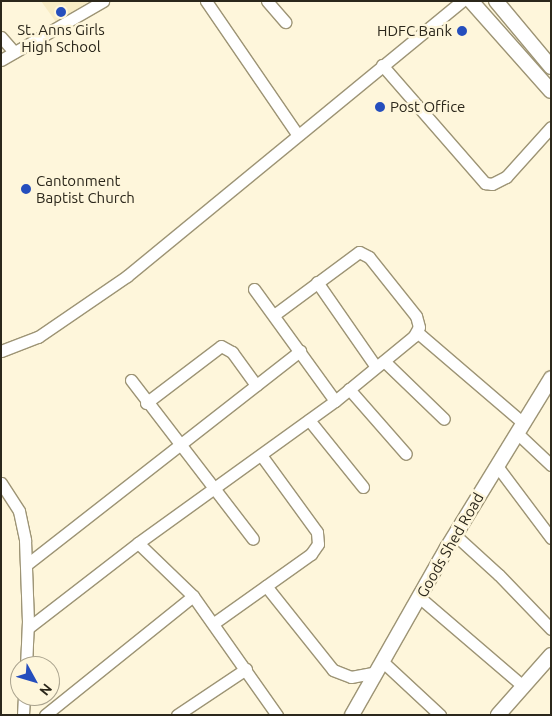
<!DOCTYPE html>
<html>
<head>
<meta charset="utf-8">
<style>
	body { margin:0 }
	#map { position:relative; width:552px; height:716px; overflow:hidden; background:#fef6db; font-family:Ubuntu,sans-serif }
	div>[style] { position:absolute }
	.built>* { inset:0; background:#f8ecc4 }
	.roads { filter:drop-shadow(1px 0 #9d9475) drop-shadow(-1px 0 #9d9475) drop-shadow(0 1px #9d9475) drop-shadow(0 -1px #9d9475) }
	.minor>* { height:11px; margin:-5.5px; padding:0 5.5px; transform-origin:5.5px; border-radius:5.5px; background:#fff }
	.tertiary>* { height:14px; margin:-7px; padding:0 7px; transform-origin:7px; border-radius:7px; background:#fff }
	.dots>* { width:14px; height:14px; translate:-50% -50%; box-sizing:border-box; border:2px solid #fef6db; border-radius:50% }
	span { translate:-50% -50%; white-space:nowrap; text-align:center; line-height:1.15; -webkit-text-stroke:5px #fef6db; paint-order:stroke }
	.poi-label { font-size:15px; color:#2b271b }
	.right { translate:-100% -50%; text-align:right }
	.left { translate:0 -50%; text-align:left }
	.street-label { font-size:15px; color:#2b271b }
	.frame { position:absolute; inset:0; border:2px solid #2b271b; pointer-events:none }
	.north { position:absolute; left:10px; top:656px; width:50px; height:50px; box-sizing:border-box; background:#fef6db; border:1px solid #aaa38e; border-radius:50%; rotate:129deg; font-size:14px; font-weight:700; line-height:20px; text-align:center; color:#2b271b }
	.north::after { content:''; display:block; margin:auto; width:18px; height:22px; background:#254ebd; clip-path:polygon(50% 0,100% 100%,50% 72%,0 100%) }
</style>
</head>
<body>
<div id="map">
	<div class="built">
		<i style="clip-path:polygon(41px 1px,90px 1px,56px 22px)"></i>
	</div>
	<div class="roads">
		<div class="minor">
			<i style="left:206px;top:1px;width:161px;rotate:55.6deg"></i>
			<i style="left:267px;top:1px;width:28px;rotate:49deg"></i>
			<i style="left:1px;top:37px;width:20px;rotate:49deg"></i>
			<i style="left:1px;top:60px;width:118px;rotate:-30deg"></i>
			<i style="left:382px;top:65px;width:157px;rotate:48.9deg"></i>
			<i style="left:485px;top:183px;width:7px;rotate:8deg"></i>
			<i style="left:492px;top:184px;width:16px;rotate:-27deg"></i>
			<i style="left:506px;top:177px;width:67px;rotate:-48deg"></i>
			<i style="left:317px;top:282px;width:103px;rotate:55.2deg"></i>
			<i style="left:254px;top:289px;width:138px;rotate:54.1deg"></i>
			<i style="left:417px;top:332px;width:140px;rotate:40.6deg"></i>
			<i style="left:1px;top:351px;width:40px;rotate:-21deg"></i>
			<i style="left:38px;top:337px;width:108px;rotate:-34.4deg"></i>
			<i style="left:127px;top:276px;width:433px;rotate:-39.4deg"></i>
			<i style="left:384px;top:361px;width:83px;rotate:44deg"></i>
			<i style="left:131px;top:380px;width:200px;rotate:52.5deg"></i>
			<i style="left:349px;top:389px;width:86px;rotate:48.8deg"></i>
			<i style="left:146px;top:403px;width:94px;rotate:-37.2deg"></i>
			<i style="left:221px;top:346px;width:13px;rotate:29deg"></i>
			<i style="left:232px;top:352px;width:41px;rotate:54deg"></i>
			<i style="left:309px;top:420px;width:86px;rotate:51.1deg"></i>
			<i style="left:517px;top:433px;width:47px;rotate:43.3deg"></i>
			<i style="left:497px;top:466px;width:90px;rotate:53.1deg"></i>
			<i style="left:1px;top:483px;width:33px;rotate:57deg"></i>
			<i style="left:19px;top:511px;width:30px;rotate:78deg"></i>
			<i style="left:25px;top:540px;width:81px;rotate:87.9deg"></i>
			<i style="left:28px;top:621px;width:45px;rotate:92.5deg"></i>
			<i style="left:455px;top:535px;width:59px;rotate:42.3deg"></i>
			<i style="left:499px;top:575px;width:75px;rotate:46.1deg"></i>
			<i style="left:138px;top:543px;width:76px;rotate:43.9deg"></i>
			<i style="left:193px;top:596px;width:146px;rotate:54.8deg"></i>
			<i style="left:26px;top:565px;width:348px;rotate:-38deg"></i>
			<i style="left:266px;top:586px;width:107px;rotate:51.4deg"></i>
			<i style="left:333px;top:670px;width:19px;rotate:21deg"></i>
			<i style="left:351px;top:677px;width:26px;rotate:-11deg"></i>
			<i style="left:419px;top:597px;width:137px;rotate:40.6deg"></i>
			<i style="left:214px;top:623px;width:119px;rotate:-35.4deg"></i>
			<i style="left:311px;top:554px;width:12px;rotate:-55deg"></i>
			<i style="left:318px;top:544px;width:12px;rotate:-95deg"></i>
			<i style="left:317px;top:532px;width:95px;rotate:-126deg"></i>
			<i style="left:28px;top:628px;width:139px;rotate:-37.7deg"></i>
			<i style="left:138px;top:543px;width:243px;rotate:-35.8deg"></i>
			<i style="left:335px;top:401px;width:102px;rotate:-39.4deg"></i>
			<i style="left:414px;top:336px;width:10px;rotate:-61deg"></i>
			<i style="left:419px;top:327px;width:11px;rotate:-105deg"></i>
			<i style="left:416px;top:316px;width:75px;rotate:-128.5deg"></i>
			<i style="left:369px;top:257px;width:11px;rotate:-153deg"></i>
			<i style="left:359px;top:252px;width:106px;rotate:143.5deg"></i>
			<i style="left:383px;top:662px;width:78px;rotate:42.9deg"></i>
			<i style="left:23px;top:715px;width:19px;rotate:-87deg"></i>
			<i style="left:45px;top:715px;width:190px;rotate:-38.8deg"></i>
			<i style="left:177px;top:715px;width:83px;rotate:-33.7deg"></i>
		</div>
		<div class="tertiary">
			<i style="left:471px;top:1px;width:120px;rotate:48.4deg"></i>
			<i style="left:496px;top:1px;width:86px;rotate:50.2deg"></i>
			<i style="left:352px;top:715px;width:192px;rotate:-60.4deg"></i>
			<i style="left:447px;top:548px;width:199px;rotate:-58.5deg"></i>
			<i style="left:498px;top:715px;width:80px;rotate:-48.5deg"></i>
		</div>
	</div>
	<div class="dots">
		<i style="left:61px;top:12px;background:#254ebd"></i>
		<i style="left:462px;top:31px;background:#254ebd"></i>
		<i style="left:380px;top:107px;background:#254ebd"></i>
		<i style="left:26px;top:189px;background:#254ebd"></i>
	</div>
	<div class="poi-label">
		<span style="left:61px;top:38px">St. Anns Girls<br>High School</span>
		<span class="right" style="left:452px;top:31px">HDFC Bank</span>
		<span class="left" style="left:390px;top:107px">Post Office</span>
		<span class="left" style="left:36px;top:189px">Cantonment<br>Baptist Church</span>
	</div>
	<div class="street-label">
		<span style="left:450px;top:545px;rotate:-60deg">Goods Shed Road</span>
	</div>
	<div class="frame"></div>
	<div class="north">N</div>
</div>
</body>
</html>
